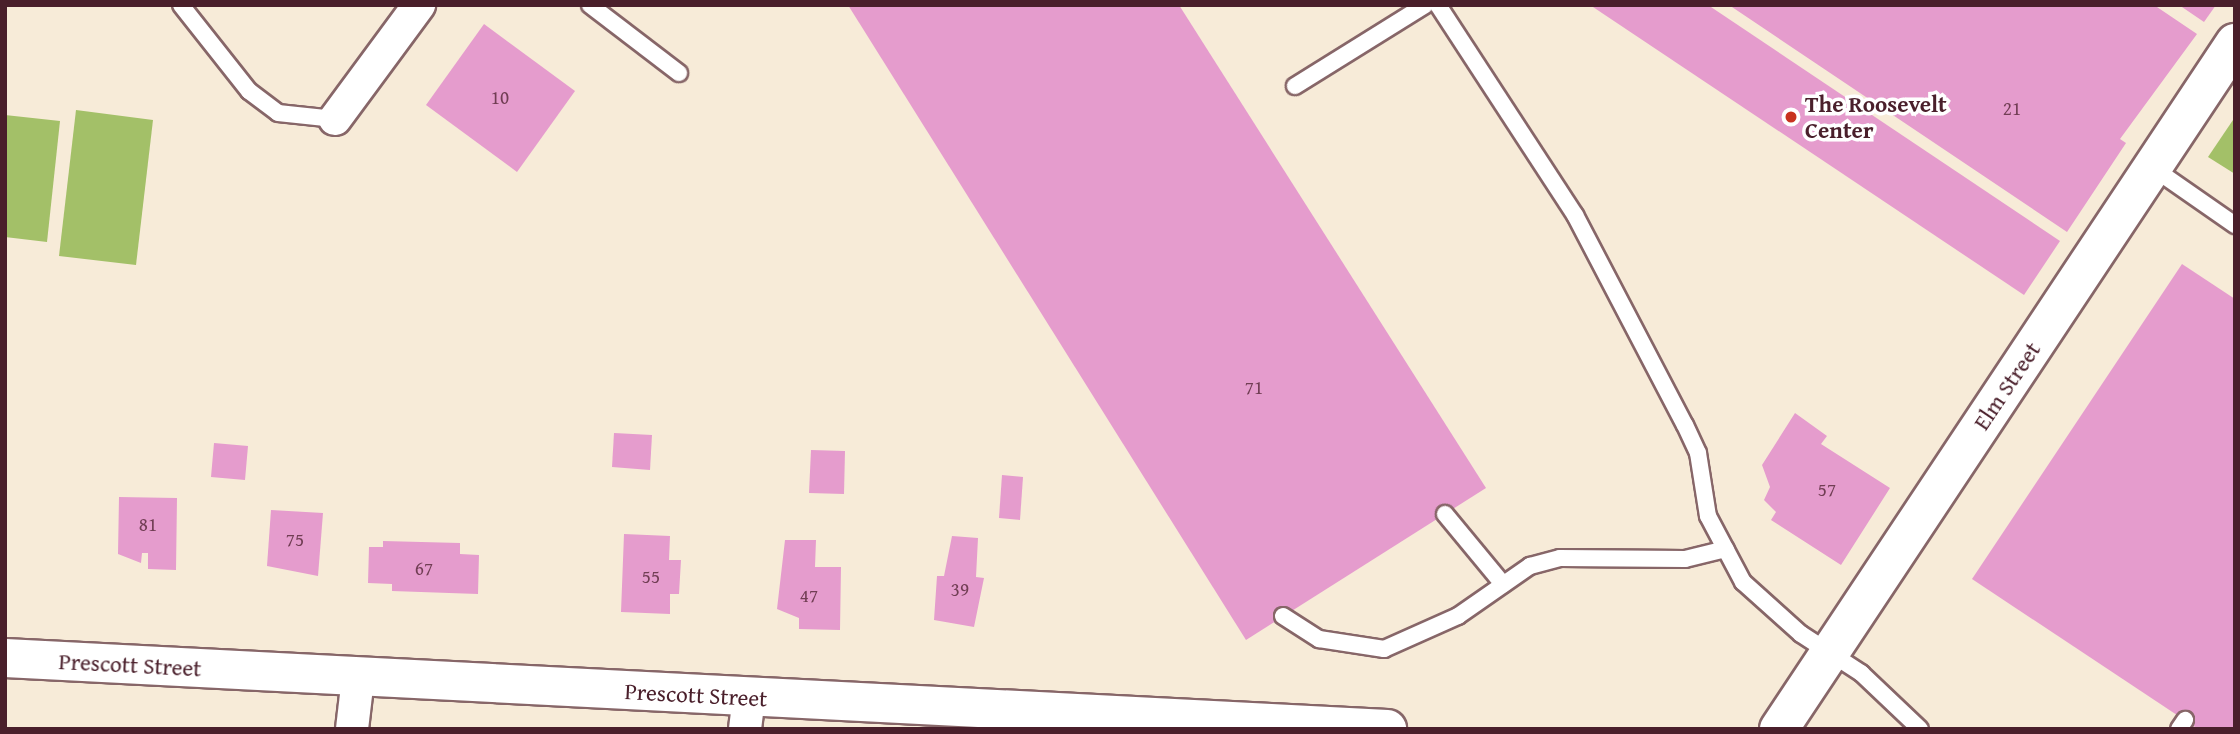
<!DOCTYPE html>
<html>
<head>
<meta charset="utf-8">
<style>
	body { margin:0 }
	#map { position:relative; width:2240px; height:734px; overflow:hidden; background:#f7ebd8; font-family:"Gentium Book Plus",serif }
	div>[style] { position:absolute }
	.green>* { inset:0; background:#a3c068 }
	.building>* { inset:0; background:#e59ccd }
	.roads { filter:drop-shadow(2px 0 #876668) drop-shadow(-2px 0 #876668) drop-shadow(0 2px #876668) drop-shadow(0 -2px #876668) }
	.lane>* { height:16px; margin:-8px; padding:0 8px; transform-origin:8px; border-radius:8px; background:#fff }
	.street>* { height:32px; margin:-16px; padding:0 16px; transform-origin:16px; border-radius:16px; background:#fff }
	.secondary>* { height:38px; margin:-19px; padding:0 19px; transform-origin:19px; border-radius:19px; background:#fff }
	.dots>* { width:19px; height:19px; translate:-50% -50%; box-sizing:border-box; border:4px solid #fff; border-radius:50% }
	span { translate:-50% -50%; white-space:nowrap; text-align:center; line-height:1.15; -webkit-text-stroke:7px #fff; paint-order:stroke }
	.number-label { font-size:19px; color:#713e54 }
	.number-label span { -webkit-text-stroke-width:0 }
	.poi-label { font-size:23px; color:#4a1f2b; font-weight:700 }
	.left { translate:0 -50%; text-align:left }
	.street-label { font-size:23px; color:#4a1f2b }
	.frame { position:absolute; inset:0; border:7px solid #4a1f2b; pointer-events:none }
</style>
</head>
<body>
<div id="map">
	<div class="green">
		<i style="clip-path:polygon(76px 110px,153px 120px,136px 265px,59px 256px)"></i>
		<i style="clip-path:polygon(5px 115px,60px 121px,47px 242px,5px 237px)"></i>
		<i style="clip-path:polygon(2235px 117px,2235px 174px,2208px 157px)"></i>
	</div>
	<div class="building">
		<i style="clip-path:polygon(848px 5px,1179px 5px,1486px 488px,1246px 640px)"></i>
		<i style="clip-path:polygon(1590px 5px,1708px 5px,2060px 241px,2024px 295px)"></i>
		<i style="clip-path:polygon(1729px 5px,2154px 5px,2197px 34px,2120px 139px,2126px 143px,2067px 232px)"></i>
		<i style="clip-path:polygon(2179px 5px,2216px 5px,2204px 22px)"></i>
		<i style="clip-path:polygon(484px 24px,575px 91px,517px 172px,426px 105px)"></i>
		<i style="clip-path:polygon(2182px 264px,2235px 299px,2235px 729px,2198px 729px,1972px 579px)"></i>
		<i style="clip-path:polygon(1795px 413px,1827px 436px,1821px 444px,1890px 488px,1841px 565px,1771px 520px,1776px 512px,1764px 500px,1770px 487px,1762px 465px)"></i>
		<i style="clip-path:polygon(614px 433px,652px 435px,650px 470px,612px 467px)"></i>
		<i style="clip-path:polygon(214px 443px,248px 446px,245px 480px,211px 477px)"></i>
		<i style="clip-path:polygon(811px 450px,845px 451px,844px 494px,809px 493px)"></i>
		<i style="clip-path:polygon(1002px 475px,1023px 477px,1020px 520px,999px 518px)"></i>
		<i style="clip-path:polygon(119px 497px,177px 498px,176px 570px,148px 569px,148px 553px,142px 553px,141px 563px,118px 554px)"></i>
		<i style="clip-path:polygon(271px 510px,323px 513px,318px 576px,267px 566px)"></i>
		<i style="clip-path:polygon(624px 534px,670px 536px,669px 560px,681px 560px,679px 594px,670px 594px,670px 614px,621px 612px)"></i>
		<i style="clip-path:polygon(952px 536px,978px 538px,976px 577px,984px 578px,974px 627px,934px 620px,937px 576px,944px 576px)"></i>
		<i style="clip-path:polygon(785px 540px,816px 540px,815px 567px,841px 567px,840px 630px,799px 629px,799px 618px,777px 609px)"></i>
		<i style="clip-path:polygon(383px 541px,460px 543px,460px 554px,479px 555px,478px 594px,392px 591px,392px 584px,368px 583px,369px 547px,383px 547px)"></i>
	</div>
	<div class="roads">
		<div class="lane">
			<i style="left:181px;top:5px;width:110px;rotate:51.7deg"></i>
			<i style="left:249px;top:91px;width:36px;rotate:37deg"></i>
			<i style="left:278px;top:113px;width:57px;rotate:6deg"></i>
			<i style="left:590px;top:5px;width:112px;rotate:37.4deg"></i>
			<i style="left:1438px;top:5px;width:251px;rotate:56.9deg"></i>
			<i style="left:1575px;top:215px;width:237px;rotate:62.4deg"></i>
			<i style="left:1685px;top:425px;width:31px;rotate:65deg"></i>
			<i style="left:1698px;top:453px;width:64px;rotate:81deg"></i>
			<i style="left:1708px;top:516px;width:75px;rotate:62.1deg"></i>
			<i style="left:1743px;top:582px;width:78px;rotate:41.9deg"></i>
			<i style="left:1801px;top:634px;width:72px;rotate:33deg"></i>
			<i style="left:1861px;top:673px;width:81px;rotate:43.5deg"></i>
			<i style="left:1295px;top:86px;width:153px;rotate:-31.9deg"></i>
			<i style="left:2153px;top:168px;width:100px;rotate:34.8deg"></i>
			<i style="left:1445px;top:514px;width:91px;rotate:50.4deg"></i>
			<i style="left:1283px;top:616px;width:43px;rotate:32.6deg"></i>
			<i style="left:1319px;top:639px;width:66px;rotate:8.7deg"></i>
			<i style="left:1384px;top:649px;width:81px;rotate:-24deg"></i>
			<i style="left:1458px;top:616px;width:88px;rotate:-34.8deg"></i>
			<i style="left:1530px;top:566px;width:31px;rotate:-15deg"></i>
			<i style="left:1560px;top:558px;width:125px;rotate:0.5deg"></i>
			<i style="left:1685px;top:559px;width:42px;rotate:-13.7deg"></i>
			<i style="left:2179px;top:729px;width:11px;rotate:-56deg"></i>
		</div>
		<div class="street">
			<i style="left:335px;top:119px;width:142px;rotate:-53.6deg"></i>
			<i style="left:352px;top:729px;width:51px;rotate:-83.3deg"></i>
			<i style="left:745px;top:729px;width:32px;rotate:-83deg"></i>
		</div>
		<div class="secondary">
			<i style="left:5px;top:658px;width:1384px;rotate:2.94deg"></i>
			<i style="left:1779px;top:729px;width:824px;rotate:-56.39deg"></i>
		</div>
	</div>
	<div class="dots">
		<i style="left:1791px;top:117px;background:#c8321e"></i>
	</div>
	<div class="number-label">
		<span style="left:500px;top:98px">10</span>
		<span style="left:2012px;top:109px">21</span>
		<span style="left:1254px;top:388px">71</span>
		<span style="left:1827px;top:490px">57</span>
		<span style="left:148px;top:525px">81</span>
		<span style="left:295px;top:540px">75</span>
		<span style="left:424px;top:569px">67</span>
		<span style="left:651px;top:577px">55</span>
		<span style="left:960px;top:590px">39</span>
		<span style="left:809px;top:596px">47</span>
	</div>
	<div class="poi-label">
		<span class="left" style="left:1805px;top:117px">The Roosevelt<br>Center</span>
	</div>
	<div class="street-label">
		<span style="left:2007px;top:386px;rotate:-56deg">Elm Street</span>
		<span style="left:130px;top:665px;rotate:3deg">Prescott Street</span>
		<span style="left:696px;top:695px;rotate:3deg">Prescott Street</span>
	</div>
	<div class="frame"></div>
</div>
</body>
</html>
